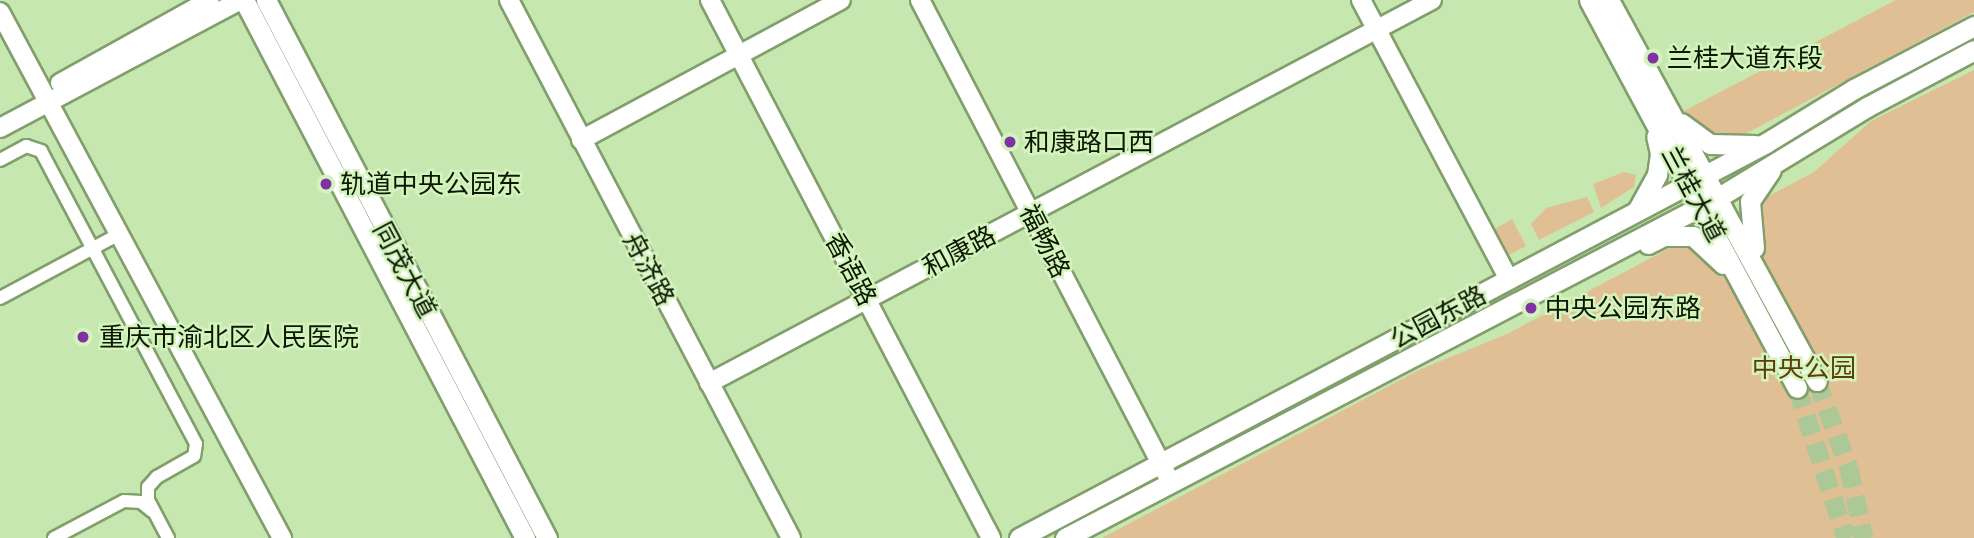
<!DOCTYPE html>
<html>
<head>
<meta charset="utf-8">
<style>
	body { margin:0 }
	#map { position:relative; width:1974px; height:538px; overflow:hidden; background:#c7e7b0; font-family:Mulish,"Noto Sans SC",sans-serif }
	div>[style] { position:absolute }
	.green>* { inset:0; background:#e1bf94 }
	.primary-tunnel>* { height:19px; margin-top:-9.5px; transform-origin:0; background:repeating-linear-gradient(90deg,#abc896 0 19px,transparent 0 29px) }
	.roads { filter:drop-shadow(2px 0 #819f6b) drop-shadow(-2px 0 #819f6b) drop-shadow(0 2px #819f6b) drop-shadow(0 -2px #819f6b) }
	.street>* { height:12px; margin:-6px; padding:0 6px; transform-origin:6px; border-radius:6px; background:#fff }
	.secondary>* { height:18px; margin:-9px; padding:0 9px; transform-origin:9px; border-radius:9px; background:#fff }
	.primary>* { height:19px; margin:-9.5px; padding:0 9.5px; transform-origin:9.5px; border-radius:9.5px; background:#fff }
	.dots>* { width:19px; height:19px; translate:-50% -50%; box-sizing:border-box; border:4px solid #d4f4bd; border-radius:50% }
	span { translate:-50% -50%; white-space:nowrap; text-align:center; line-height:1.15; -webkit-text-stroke:5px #d4f4bd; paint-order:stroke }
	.poi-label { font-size:26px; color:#0d1804 }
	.left { translate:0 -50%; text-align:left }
	.street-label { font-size:26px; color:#0d1804 }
	.park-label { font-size:26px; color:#5d3d08 }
</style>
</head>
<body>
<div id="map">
	<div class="green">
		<i style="clip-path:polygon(1896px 0,1974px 0,1974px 12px,1749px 132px,1733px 137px,1714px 134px,1697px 125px,1684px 111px)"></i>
		<i style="clip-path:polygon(1974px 70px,1974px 538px,1102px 538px,1421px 369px,1507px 334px,1814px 172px,1871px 121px)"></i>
		<i style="clip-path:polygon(1624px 172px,1636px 175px,1634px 187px,1601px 208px,1593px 184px)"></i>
		<i style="clip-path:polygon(1587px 197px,1594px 212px,1539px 240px,1531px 224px,1546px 208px)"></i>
		<i style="clip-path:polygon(1512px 219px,1526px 246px,1509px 255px,1495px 229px)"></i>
	</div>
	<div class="primary-tunnel">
		<i style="left:1817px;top:381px;width:93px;rotate:69.8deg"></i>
		<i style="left:1849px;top:468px;width:72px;rotate:77.9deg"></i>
		<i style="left:1797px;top:388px;width:158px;rotate:71.9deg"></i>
	</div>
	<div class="roads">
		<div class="street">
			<i style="left:0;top:160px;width:30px;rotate:-28deg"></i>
			<i style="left:26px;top:146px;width:16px;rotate:18deg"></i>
			<i style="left:41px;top:151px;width:331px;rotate:62.1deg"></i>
			<i style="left:196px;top:444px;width:12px;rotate:99deg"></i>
			<i style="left:194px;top:456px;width:43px;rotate:150.4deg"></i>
			<i style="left:157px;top:477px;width:13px;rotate:132deg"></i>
			<i style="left:148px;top:487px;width:13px;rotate:90deg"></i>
			<i style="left:148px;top:500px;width:43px;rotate:62.2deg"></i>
			<i style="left:0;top:298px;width:137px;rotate:-28.2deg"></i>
			<i style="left:54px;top:538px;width:79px;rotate:-27.9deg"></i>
			<i style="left:124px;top:501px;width:17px;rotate:3deg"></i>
			<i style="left:141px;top:502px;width:14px;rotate:39deg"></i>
		</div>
		<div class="secondary">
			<i style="left:509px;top:0;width:607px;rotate:62.34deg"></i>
			<i style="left:710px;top:0;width:607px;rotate:62.42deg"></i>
			<i style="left:920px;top:0;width:544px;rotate:62.54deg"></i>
			<i style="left:1361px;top:0;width:316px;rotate:62.1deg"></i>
			<i style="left:0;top:12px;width:597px;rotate:61.8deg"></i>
			<i style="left:60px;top:83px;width:171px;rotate:-29deg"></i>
			<i style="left:0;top:128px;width:273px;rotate:-28deg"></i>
			<i style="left:581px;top:140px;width:295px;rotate:-28.3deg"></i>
			<i style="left:709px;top:383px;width:818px;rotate:-27.91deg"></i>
		</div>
		<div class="primary">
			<i style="left:244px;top:0;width:607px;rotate:62.42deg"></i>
			<i style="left:266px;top:0;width:607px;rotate:62.42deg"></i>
			<i style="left:1589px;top:0;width:440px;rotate:61.8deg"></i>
			<i style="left:1609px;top:0;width:434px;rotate:61.4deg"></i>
			<i style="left:1681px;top:123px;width:36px;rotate:36deg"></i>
			<i style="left:1710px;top:144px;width:45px;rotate:1.3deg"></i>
			<i style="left:1638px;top:209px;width:39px;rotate:-61deg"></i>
			<i style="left:1657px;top:175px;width:22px;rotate:-82deg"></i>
			<i style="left:1660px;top:153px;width:17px;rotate:-103deg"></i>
			<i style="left:1648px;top:244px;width:18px;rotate:-27deg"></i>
			<i style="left:1664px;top:236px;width:29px"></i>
			<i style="left:1693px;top:236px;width:41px;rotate:43deg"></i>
			<i style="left:1754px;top:248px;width:47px;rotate:-94.9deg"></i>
			<i style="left:1750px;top:201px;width:37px;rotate:-56deg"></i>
			<i style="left:1019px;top:538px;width:845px;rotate:-27.87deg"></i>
			<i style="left:1766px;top:143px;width:103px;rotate:-31.5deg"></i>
			<i style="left:1854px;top:89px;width:136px;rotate:-27.7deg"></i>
			<i style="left:1065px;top:538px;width:738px;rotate:-27.54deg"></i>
			<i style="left:1719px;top:197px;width:173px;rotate:-31.3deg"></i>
			<i style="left:1867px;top:107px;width:121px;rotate:-28deg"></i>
		</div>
	</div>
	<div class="dots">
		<i style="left:1653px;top:58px;background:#7e32a3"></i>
		<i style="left:1010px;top:142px;background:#7e32a3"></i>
		<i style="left:326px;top:184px;background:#7e32a3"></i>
		<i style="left:1531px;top:308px;background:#7e32a3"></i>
		<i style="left:83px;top:337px;background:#7e32a3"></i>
	</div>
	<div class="poi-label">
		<span class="left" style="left:1667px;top:58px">兰桂大道东段</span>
		<span class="left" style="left:1024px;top:142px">和康路口西</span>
		<span class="left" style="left:340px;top:184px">轨道中央公园东</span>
		<span class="left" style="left:1545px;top:308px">中央公园东路</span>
		<span class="left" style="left:99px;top:337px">重庆市渝北区人民医院</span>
	</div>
	<div class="street-label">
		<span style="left:1694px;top:194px;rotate:62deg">兰桂大道</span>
		<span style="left:1045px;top:241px;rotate:63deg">福畅路</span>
		<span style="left:959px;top:251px;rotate:-28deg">和康路</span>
		<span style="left:649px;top:269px;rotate:62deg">舟济路</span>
		<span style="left:851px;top:269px;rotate:62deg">香语路</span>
		<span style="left:405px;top:270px;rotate:62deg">同茂大道</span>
		<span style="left:1438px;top:317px;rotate:-28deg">公园东路</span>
	</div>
	<div class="park-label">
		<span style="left:1804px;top:368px">中央公园</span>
	</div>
</div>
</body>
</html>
